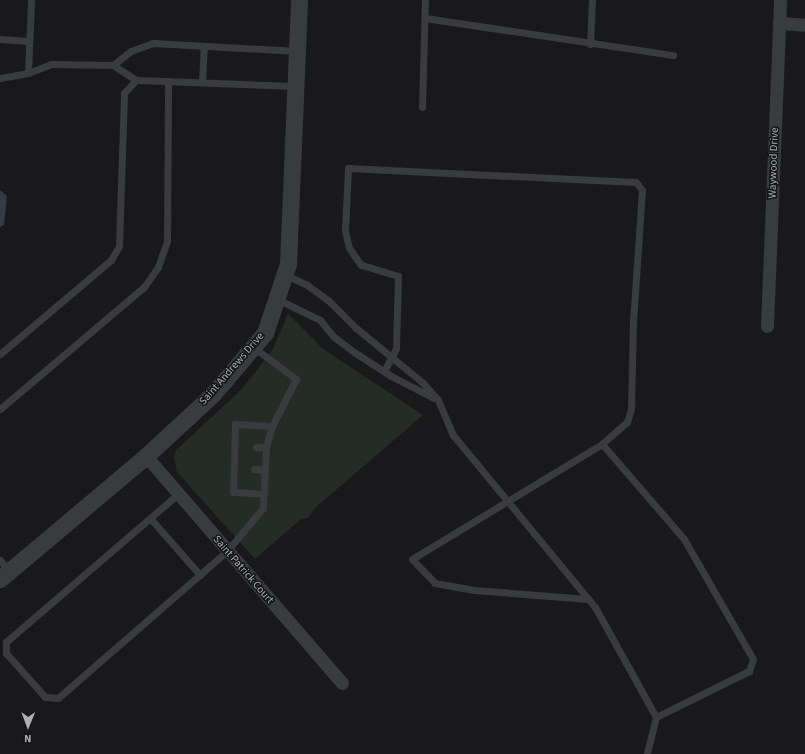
<!DOCTYPE html>
<html>
<head>
<meta charset="utf-8">
<style>
	body { margin:0 }
	#map { position:relative; width:805px; height:754px; overflow:hidden; background:#19191b; font-family:"Source Sans 3",sans-serif }
	div>[style] { position:absolute }
	.green>* { inset:0; background:#252c26 }
	.water>* { inset:0; background:#333b43 }
	.service>* { height:7px; margin:-3.5px; padding:0 3.5px; transform-origin:3.5px; border-radius:3.5px; background:#3a3b3f }
	.minor>* { height:13px; margin:-6.5px; padding:0 6.5px; transform-origin:6.5px; border-radius:6.5px; background:#3a3b3f }
	.tertiary>* { height:17px; margin:-8.5px; padding:0 8.5px; transform-origin:8.5px; border-radius:8.5px; background:#3a3b3f }
	span { translate:-50% -50%; white-space:nowrap; text-align:center; line-height:1.15; -webkit-text-stroke:3px #141416; paint-order:stroke }
	.street-label { font-size:11px; color:#acb0b9 }
	.north { position:absolute; left:8px; top:706px; width:40px; height:40px; -webkit-text-stroke:3px #141416; paint-order:stroke; rotate:181deg; font-size:11px; font-weight:700; line-height:16px; text-align:center; color:#acb0b9 }
	.north::after { content:''; display:block; margin:auto; width:14px; height:18px; background:#acb0b9; clip-path:polygon(50% 0,100% 100%,50% 72%,0 100%) }
</style>
</head>
<body>
<div id="map">
	<div class="green">
		<i style="clip-path:polygon(288px 314px,323px 349px,423px 415px,315px 508px,308px 518px,301px 519px,255px 559px,177px 472px,174px 458px,176px 450px,241px 390px,272px 351px)"></i>
	</div>
	<div class="water">
		<i style="clip-path:polygon(0 190px,7px 196px,4px 225px,0 227px)"></i>
	</div>
	<div class="service">
		<i style="left:425px;top:18px;width:251px;rotate:8.5deg"></i>
		<i style="left:0;top:39px;width:29px;rotate:4deg"></i>
		<i style="left:590px;top:44px;width:44px;rotate:-87.4deg"></i>
		<i style="left:28px;top:73px;width:73px;rotate:-87.6deg"></i>
		<i style="left:0;top:78px;width:28px;rotate:-10deg"></i>
		<i style="left:28px;top:73px;width:25px;rotate:-21deg"></i>
		<i style="left:51px;top:64px;width:62px;rotate:0.9deg"></i>
		<i style="left:202px;top:82px;width:36px;rotate:-87deg"></i>
		<i style="left:295px;top:86px;width:159px;rotate:-177.8deg"></i>
		<i style="left:136px;top:80px;width:27px;rotate:-147deg"></i>
		<i style="left:113px;top:65px;width:23px;rotate:-38deg"></i>
		<i style="left:131px;top:51px;width:23px;rotate:-20deg"></i>
		<i style="left:153px;top:43px;width:144px;rotate:3.2deg"></i>
		<i style="left:422px;top:107px;width:107px;rotate:-88.4deg"></i>
		<i style="left:285px;top:275px;width:24px;rotate:24deg"></i>
		<i style="left:307px;top:285px;width:27px;rotate:36deg"></i>
		<i style="left:329px;top:301px;width:38px;rotate:45deg"></i>
		<i style="left:356px;top:328px;width:85px;rotate:39.3deg"></i>
		<i style="left:422px;top:382px;width:24px;rotate:48deg"></i>
		<i style="left:438px;top:400px;width:38px;rotate:67deg"></i>
		<i style="left:453px;top:435px;width:223px;rotate:50.5deg"></i>
		<i style="left:595px;top:607px;width:126px;rotate:61deg"></i>
		<i style="left:277px;top:299px;width:48px;rotate:26deg"></i>
		<i style="left:320px;top:320px;width:22px;rotate:51deg"></i>
		<i style="left:334px;top:337px;width:25px;rotate:37deg"></i>
		<i style="left:354px;top:352px;width:44px;rotate:33deg"></i>
		<i style="left:391px;top:376px;width:48px;rotate:27.1deg"></i>
		<i style="left:0;top:354px;width:145px;rotate:-40.3deg"></i>
		<i style="left:111px;top:260px;width:16px;rotate:-60deg"></i>
		<i style="left:119px;top:246px;width:153px;rotate:-88.1deg"></i>
		<i style="left:124px;top:93px;width:18px;rotate:-47deg"></i>
		<i style="left:384px;top:371px;width:26px;rotate:-62deg"></i>
		<i style="left:396px;top:348px;width:72px;rotate:-88.4deg"></i>
		<i style="left:398px;top:276px;width:39px;rotate:-163deg"></i>
		<i style="left:361px;top:265px;width:21px;rotate:-125deg"></i>
		<i style="left:349px;top:248px;width:18px;rotate:-103deg"></i>
		<i style="left:345px;top:230px;width:62px;rotate:-87.2deg"></i>
		<i style="left:348px;top:168px;width:288px;rotate:2.8deg"></i>
		<i style="left:636px;top:182px;width:10px;rotate:53deg"></i>
		<i style="left:642px;top:190px;width:131px;rotate:93.9deg"></i>
		<i style="left:633px;top:321px;width:88px;rotate:91.3deg"></i>
		<i style="left:631px;top:409px;width:14px;rotate:107deg"></i>
		<i style="left:627px;top:422px;width:33px;rotate:139deg"></i>
		<i style="left:602px;top:444px;width:125px;rotate:49.2deg"></i>
		<i style="left:684px;top:539px;width:138px;rotate:60.1deg"></i>
		<i style="left:753px;top:659px;width:13px;rotate:108deg"></i>
		<i style="left:749px;top:671px;width:104px;rotate:153.7deg"></i>
		<i style="left:656px;top:717px;width:38px;rotate:104deg"></i>
		<i style="left:0;top:409px;width:189px;rotate:-40.3deg"></i>
		<i style="left:144px;top:287px;width:24px;rotate:-55deg"></i>
		<i style="left:158px;top:267px;width:28px;rotate:-71deg"></i>
		<i style="left:167px;top:241px;width:160px;rotate:-89.6deg"></i>
		<i style="left:256px;top:447px;width:10px"></i>
		<i style="left:254px;top:469px;width:11px;rotate:5deg"></i>
		<i style="left:178px;top:494px;width:227px;rotate:139.3deg"></i>
		<i style="left:6px;top:642px;width:11px;rotate:90deg"></i>
		<i style="left:6px;top:653px;width:59px;rotate:48.4deg"></i>
		<i style="left:45px;top:697px;width:13px;rotate:4deg"></i>
		<i style="left:58px;top:698px;width:223px;rotate:-41deg"></i>
		<i style="left:226px;top:552px;width:57px;rotate:-49.9deg"></i>
		<i style="left:263px;top:508px;width:61px;rotate:-87.2deg"></i>
		<i style="left:266px;top:447px;width:22px;rotate:-74deg"></i>
		<i style="left:272px;top:426px;width:53px;rotate:-62.9deg"></i>
		<i style="left:296px;top:379px;width:54px;rotate:-143.3deg"></i>
		<i style="left:264px;top:494px;width:31px;rotate:-176deg"></i>
		<i style="left:233px;top:492px;width:68px;rotate:-88.3deg"></i>
		<i style="left:235px;top:424px;width:37px;rotate:3deg"></i>
		<i style="left:150px;top:518px;width:76px;rotate:48.7deg"></i>
		<i style="left:0;top:560px;width:14px;rotate:51deg"></i>
		<i style="left:588px;top:599px;width:114px;rotate:-175.5deg"></i>
		<i style="left:474px;top:590px;width:40px;rotate:-170deg"></i>
		<i style="left:435px;top:583px;width:33px;rotate:-134deg"></i>
		<i style="left:412px;top:559px;width:222px;rotate:-31.2deg"></i>
	</div>
	<div class="minor">
		<i style="left:779px;top:23px;width:26px;rotate:4deg"></i>
		<i style="left:767px;top:326px;width:326px;rotate:-87.7deg"></i>
		<i style="left:146px;top:456px;width:300px;rotate:49.2deg"></i>
	</div>
	<div class="tertiary">
		<i style="left:0;top:579px;width:191px;rotate:-40.1deg"></i>
		<i style="left:146px;top:456px;width:91px;rotate:-42.8deg"></i>
		<i style="left:213px;top:394px;width:80px;rotate:-49.6deg"></i>
		<i style="left:265px;top:333px;width:73px;rotate:-71.6deg"></i>
		<i style="left:288px;top:264px;width:264px;rotate:-87.6deg"></i>
	</div>
	<div class="street-label">
		<span style="left:774px;top:163px;rotate:-88deg">Waywood Drive</span>
		<span style="left:232px;top:369px;rotate:-49deg">Saint Andrews Drive</span>
		<span style="left:243px;top:570px;rotate:49deg">Saint Patrick Court</span>
	</div>
	<div class="north">N</div>
</div>
</body>
</html>
